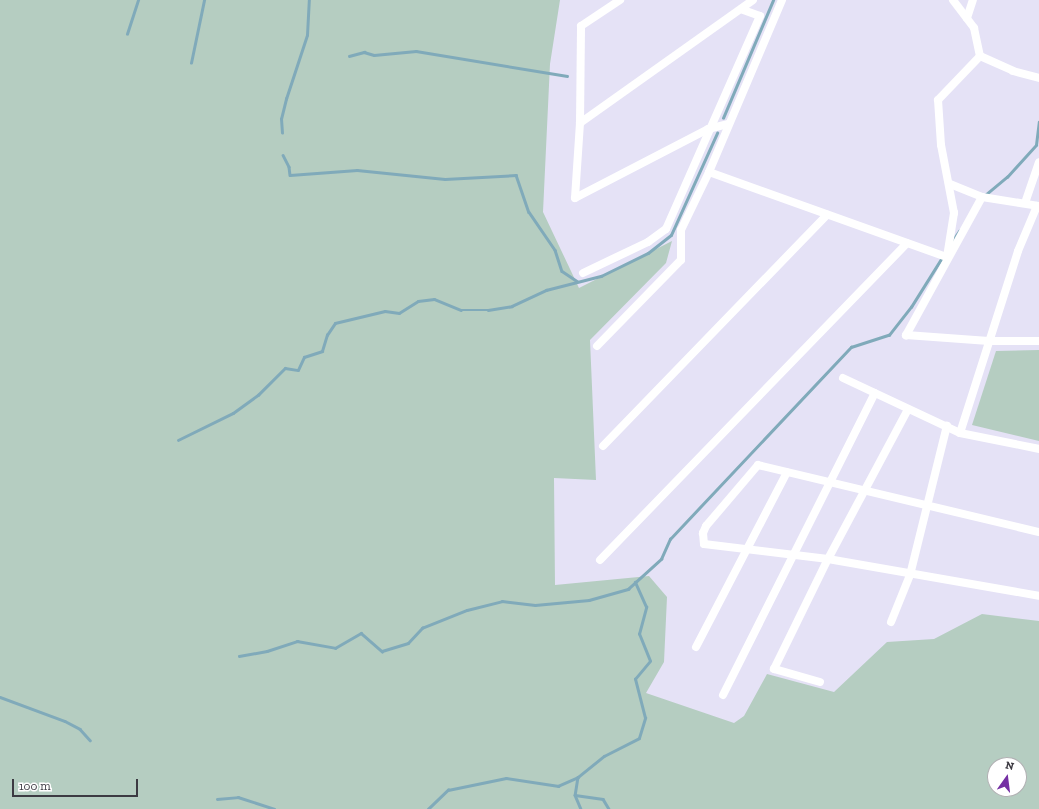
<!DOCTYPE html>
<html>
<head>
<meta charset="utf-8">
<style>
	body { margin:0 }
	#map { position:relative; width:1039px; height:809px; overflow:hidden; background:#e5e2f6; font-family:"Zilla Slab",serif }
	div>[style] { position:absolute }
	.green>* { inset:0; background:#b5cdc1 }
	.stream>* { height:2.5px; margin:-1.25px; padding:0 1.25px; transform-origin:1.25px; border-radius:1.25px; background:#80aaba }
	.street>* { height:8px; margin:-4px; padding:0 4px; transform-origin:4px; border-radius:4px; background:#fff }
	span { translate:-50% -50%; white-space:nowrap; text-align:center; line-height:1.15; -webkit-text-stroke:4px #fff; paint-order:stroke }
	.north { position:absolute; left:987px; top:757px; width:40px; height:40px; box-sizing:border-box; background:#fff; border:1px solid #b1b0b3; border-radius:50%; rotate:14deg; font-size:11px; font-weight:700; line-height:16px; text-align:center; color:#3c3a42 }
	.north::after { content:''; display:block; margin:auto; width:14px; height:18px; background:#7530a4; clip-path:polygon(50% 0,100% 100%,50% 72%,0 100%) }
	.scale { position:absolute; left:12px; top:779px; width:126px; height:18px; box-sizing:border-box; border:2px solid #3c3a42; border-top:0; padding-left:5px; font-size:12px; line-height:14px; white-space:nowrap; color:#3c3a42; -webkit-text-stroke:3px #fff; paint-order:stroke }
</style>
</head>
<body>
<div id="map">
	<div class="green">
		<i style="clip-path:polygon(evenodd,0 0,560px 0,550px 64px,543px 212px,579px 288px,672px 241px,666px 263px,590px 340px,596px 480px,554px 478px,555px 585px,649px 576px,667px 597px,664px 662px,646px 693px,734px 723px,744px 716px,767px 674px,834px 692px,887px 642px,934px 639px,982px 614px,1039px 621px,1039px 809px,0 809px,0 0,995px 765px,1019px 765px,1019px 789px,995px 789px,995px 765px)"></i>
		<i style="clip-path:polygon(1039px 350px,1039px 441px,972px 425px,996px 351px)"></i>
	</div>
	<div class="stream">
		<i style="left:127px;top:34px;width:36px;rotate:-72deg"></i>
		<i style="left:349px;top:56px;width:16px;rotate:-15deg"></i>
		<i style="left:364px;top:52px;width:10px;rotate:17deg"></i>
		<i style="left:374px;top:55px;width:42px;rotate:-5.4deg"></i>
		<i style="left:416px;top:51px;width:153px;rotate:9.4deg"></i>
		<i style="left:191px;top:63px;width:64px;rotate:-78.3deg"></i>
		<i style="left:723px;top:118px;width:128px;rotate:-67deg"></i>
		<i style="left:282px;top:133px;width:14px;rotate:-94deg"></i>
		<i style="left:281px;top:119px;width:21px;rotate:-76deg"></i>
		<i style="left:286px;top:99px;width:67px;rotate:-71.8deg"></i>
		<i style="left:307px;top:35px;width:35px;rotate:-87deg"></i>
		<i style="left:283px;top:155px;width:13px;rotate:63deg"></i>
		<i style="left:289px;top:167px;width:8px;rotate:83deg"></i>
		<i style="left:290px;top:175px;width:67px;rotate:-4.3deg"></i>
		<i style="left:357px;top:170px;width:88px;rotate:5.8deg"></i>
		<i style="left:445px;top:179px;width:71px;rotate:-3.2deg"></i>
		<i style="left:516px;top:175px;width:39px;rotate:71deg"></i>
		<i style="left:529px;top:212px;width:46px;rotate:55.6deg"></i>
		<i style="left:555px;top:250px;width:22px;rotate:72deg"></i>
		<i style="left:562px;top:271px;width:18px;rotate:34deg"></i>
		<i style="left:984px;top:196px;width:30px;rotate:-40deg"></i>
		<i style="left:1007px;top:177px;width:43px;rotate:-47.8deg"></i>
		<i style="left:1036px;top:145px;width:23px;rotate:-83deg"></i>
		<i style="left:953px;top:240px;width:11px;rotate:-56deg"></i>
		<i style="left:178px;top:440px;width:61px;rotate:-26.1deg"></i>
		<i style="left:233px;top:413px;width:31px;rotate:-36deg"></i>
		<i style="left:258px;top:395px;width:38px;rotate:-45deg"></i>
		<i style="left:285px;top:368px;width:13px;rotate:9deg"></i>
		<i style="left:298px;top:370px;width:14px;rotate:-65deg"></i>
		<i style="left:304px;top:357px;width:19px;rotate:-18deg"></i>
		<i style="left:322px;top:351px;width:17px;rotate:-73deg"></i>
		<i style="left:327px;top:335px;width:14px;rotate:-56deg"></i>
		<i style="left:335px;top:323px;width:51px;rotate:-13.5deg"></i>
		<i style="left:385px;top:311px;width:14px;rotate:8deg"></i>
		<i style="left:399px;top:313px;width:22px;rotate:-32deg"></i>
		<i style="left:418px;top:301px;width:16px;rotate:-7deg"></i>
		<i style="left:434px;top:299px;width:29px;rotate:22deg"></i>
		<i style="left:461px;top:310px;width:27px"></i>
		<i style="left:488px;top:310px;width:24px;rotate:-9deg"></i>
		<i style="left:512px;top:306px;width:38px;rotate:-25deg"></i>
		<i style="left:546px;top:290px;width:57px;rotate:-14.3deg"></i>
		<i style="left:601px;top:276px;width:52px;rotate:-26.1deg"></i>
		<i style="left:648px;top:253px;width:29px;rotate:-38deg"></i>
		<i style="left:671px;top:235px;width:112px;rotate:-65.7deg"></i>
		<i style="left:239px;top:656px;width:28px;rotate:-10deg"></i>
		<i style="left:267px;top:651px;width:32px;rotate:-18deg"></i>
		<i style="left:297px;top:641px;width:39px;rotate:10deg"></i>
		<i style="left:335px;top:648px;width:30px;rotate:-30deg"></i>
		<i style="left:361px;top:633px;width:28px;rotate:41deg"></i>
		<i style="left:382px;top:651px;width:27px;rotate:-17deg"></i>
		<i style="left:408px;top:643px;width:21px;rotate:-47deg"></i>
		<i style="left:422px;top:628px;width:48px;rotate:-21.8deg"></i>
		<i style="left:467px;top:610px;width:36px;rotate:-14deg"></i>
		<i style="left:502px;top:601px;width:33px;rotate:7deg"></i>
		<i style="left:535px;top:605px;width:54px;rotate:-5.3deg"></i>
		<i style="left:589px;top:600px;width:41px;rotate:-15.8deg"></i>
		<i style="left:628px;top:589px;width:45px;rotate:-42.3deg"></i>
		<i style="left:661px;top:559px;width:22px;rotate:-66deg"></i>
		<i style="left:670px;top:539px;width:264px;rotate:-46.7deg"></i>
		<i style="left:851px;top:347px;width:40px;rotate:-18deg"></i>
		<i style="left:889px;top:335px;width:36px;rotate:-52deg"></i>
		<i style="left:911px;top:307px;width:60px;rotate:-57.9deg"></i>
		<i style="left:0;top:697px;width:69px;rotate:20.3deg"></i>
		<i style="left:65px;top:721px;width:17px;rotate:28deg"></i>
		<i style="left:80px;top:729px;width:15px;rotate:48deg"></i>
		<i style="left:578px;top:777px;width:18px;rotate:99deg"></i>
		<i style="left:575px;top:795px;width:15px;rotate:67deg"></i>
		<i style="left:575px;top:795px;width:28px;rotate:8deg"></i>
		<i style="left:603px;top:799px;width:12px;rotate:59deg"></i>
		<i style="left:217px;top:799px;width:21px;rotate:-5deg"></i>
		<i style="left:238px;top:797px;width:38px;rotate:18deg"></i>
		<i style="left:428px;top:809px;width:28px;rotate:-44deg"></i>
		<i style="left:448px;top:790px;width:59px;rotate:-11.7deg"></i>
		<i style="left:506px;top:778px;width:53px;rotate:8.7deg"></i>
		<i style="left:558px;top:786px;width:22px;rotate:-24deg"></i>
		<i style="left:578px;top:777px;width:33px;rotate:-39deg"></i>
		<i style="left:604px;top:756px;width:39px;rotate:-27deg"></i>
		<i style="left:639px;top:738px;width:21px;rotate:-73deg"></i>
		<i style="left:645px;top:718px;width:40px;rotate:-104.4deg"></i>
		<i style="left:635px;top:679px;width:23px;rotate:-50deg"></i>
		<i style="left:650px;top:661px;width:29px;rotate:-112deg"></i>
		<i style="left:639px;top:634px;width:28px;rotate:-75deg"></i>
		<i style="left:646px;top:607px;width:27px;rotate:-114deg"></i>
	</div>
	<div class="street">
		<i style="left:953px;top:0;width:35px;rotate:53deg"></i>
		<i style="left:974px;top:28px;width:29px;rotate:78deg"></i>
		<i style="left:980px;top:56px;width:36px;rotate:24deg"></i>
		<i style="left:1013px;top:71px;width:27px;rotate:15deg"></i>
		<i style="left:967px;top:18px;width:19px;rotate:-72deg"></i>
		<i style="left:580px;top:123px;width:212px;rotate:-35.4deg"></i>
		<i style="left:709px;top:172px;width:253px;rotate:19.7deg"></i>
		<i style="left:947px;top:257px;width:45px;rotate:-81deg"></i>
		<i style="left:954px;top:213px;width:69px;rotate:-100.8deg"></i>
		<i style="left:941px;top:145px;width:45px;rotate:-93.8deg"></i>
		<i style="left:938px;top:100px;width:61px;rotate:-46.3deg"></i>
		<i style="left:950px;top:184px;width:35px;rotate:22deg"></i>
		<i style="left:982px;top:197px;width:58px;rotate:9deg"></i>
		<i style="left:982px;top:197px;width:158px;rotate:118.8deg"></i>
		<i style="left:906px;top:335px;width:83px;rotate:4.1deg"></i>
		<i style="left:989px;top:341px;width:50px"></i>
		<i style="left:575px;top:198px;width:75px;rotate:-86.2deg"></i>
		<i style="left:580px;top:123px;width:97px;rotate:-89.4deg"></i>
		<i style="left:581px;top:26px;width:47px;rotate:-33.7deg"></i>
		<i style="left:575px;top:198px;width:150px;rotate:-27.4deg"></i>
		<i style="left:708px;top:129px;width:21px;rotate:-14deg"></i>
		<i style="left:1025px;top:203px;width:43px;rotate:-71.1deg"></i>
		<i style="left:583px;top:273px;width:72px;rotate:-25.5deg"></i>
		<i style="left:648px;top:242px;width:22px;rotate:-36deg"></i>
		<i style="left:666px;top:229px;width:233px;rotate:-66.2deg"></i>
		<i style="left:760px;top:16px;width:20px;rotate:-160deg"></i>
		<i style="left:597px;top:346px;width:120px;rotate:-45.7deg"></i>
		<i style="left:681px;top:260px;width:30px;rotate:-90deg"></i>
		<i style="left:681px;top:230px;width:64px;rotate:-64.2deg"></i>
		<i style="left:709px;top:172px;width:187px;rotate:-67deg"></i>
		<i style="left:843px;top:378px;width:129px;rotate:25.2deg"></i>
		<i style="left:960px;top:433px;width:81px;rotate:11.4deg"></i>
		<i style="left:960px;top:433px;width:191px;rotate:-72.3deg"></i>
		<i style="left:1018px;top:251px;width:49px;rotate:-67.1deg"></i>
		<i style="left:603px;top:446px;width:322px;rotate:-45.9deg"></i>
		<i style="left:1039px;top:532px;width:289px;rotate:-166.6deg"></i>
		<i style="left:758px;top:465px;width:80px;rotate:130.4deg"></i>
		<i style="left:706px;top:526px;width:8px;rotate:113deg"></i>
		<i style="left:703px;top:533px;width:11px;rotate:85deg"></i>
		<i style="left:704px;top:544px;width:125px;rotate:6.9deg"></i>
		<i style="left:828px;top:559px;width:214px;rotate:9.9deg"></i>
		<i style="left:600px;top:560px;width:441px;rotate:-45.9deg"></i>
		<i style="left:891px;top:622px;width:51px;rotate:-68deg"></i>
		<i style="left:910px;top:575px;width:154px;rotate:-76.1deg"></i>
		<i style="left:696px;top:647px;width:197px;rotate:-62.5deg"></i>
		<i style="left:820px;top:682px;width:48px;rotate:-164.2deg"></i>
		<i style="left:774px;top:669px;width:123px;rotate:-63.9deg"></i>
		<i style="left:828px;top:559px;width:170px;rotate:-61.9deg"></i>
		<i style="left:723px;top:695px;width:338px;rotate:-63.3deg"></i>
	</div>
	<div class="north">N</div>
	<div class="scale">100 m</div>
</div>
</body>
</html>
